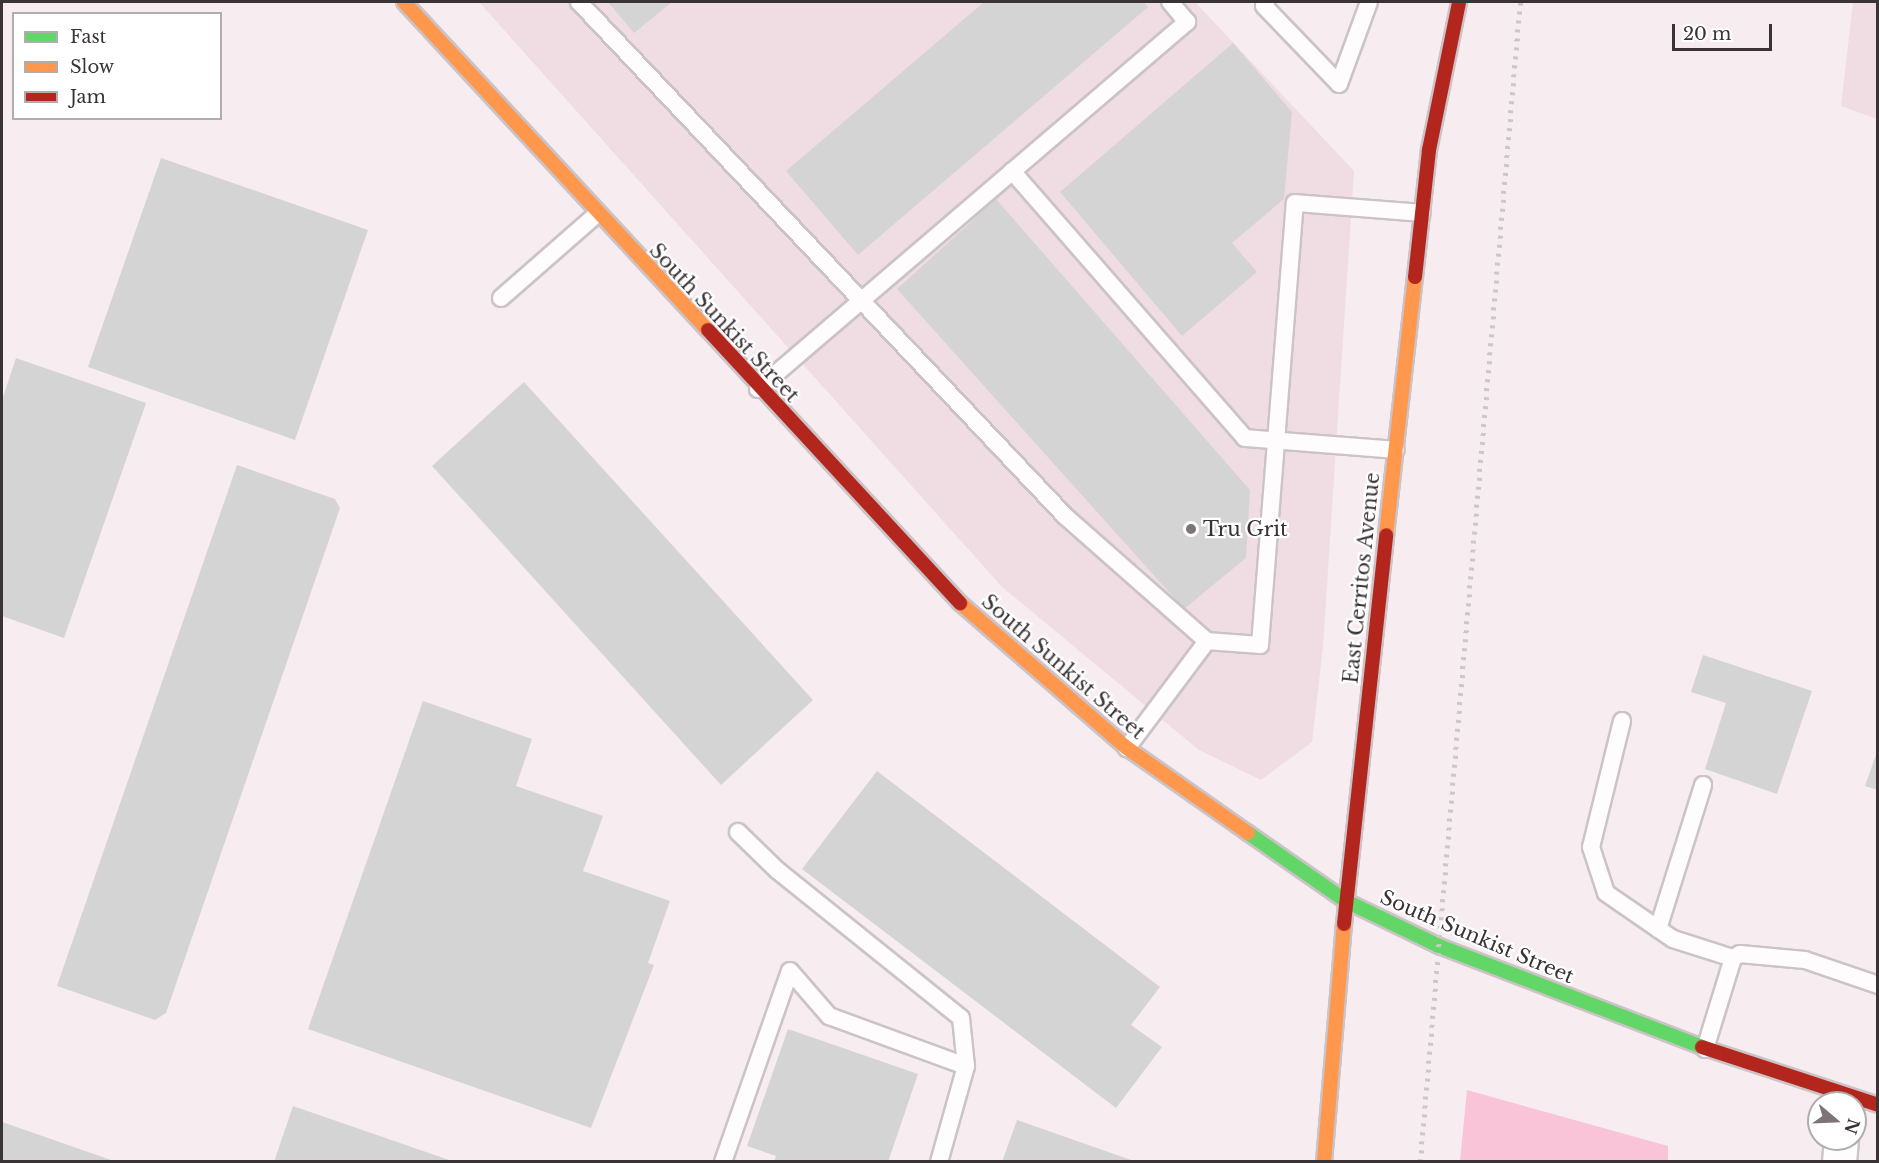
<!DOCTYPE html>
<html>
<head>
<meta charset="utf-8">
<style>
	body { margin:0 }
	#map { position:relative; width:1879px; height:1163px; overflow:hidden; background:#f7ecf0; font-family:"Libre Baskerville",serif }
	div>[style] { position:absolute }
	.built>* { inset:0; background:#f0dde3 }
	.green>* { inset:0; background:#fac4d8 }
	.building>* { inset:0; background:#d5d4d5 }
	.roads { filter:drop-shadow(2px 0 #cbc3c6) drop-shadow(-2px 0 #cbc3c6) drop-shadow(0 2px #cbc3c6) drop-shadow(0 -2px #cbc3c6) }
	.lane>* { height:16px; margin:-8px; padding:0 8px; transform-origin:8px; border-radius:8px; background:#fefcfd }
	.street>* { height:33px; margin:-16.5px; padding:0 16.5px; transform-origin:16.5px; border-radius:16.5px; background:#fefcfd }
	.fast>* { height:14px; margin:-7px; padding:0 7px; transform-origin:7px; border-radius:7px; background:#63d668 }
	.slow>* { height:14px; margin:-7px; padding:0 7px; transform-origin:7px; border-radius:7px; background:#ff974d }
	.jam>* { height:14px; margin:-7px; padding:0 7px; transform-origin:7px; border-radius:7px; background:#b3261e }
	.rail>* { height:4.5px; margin-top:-2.25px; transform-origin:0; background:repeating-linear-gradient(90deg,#ccc8ca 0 3px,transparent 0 9px) }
	.dots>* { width:16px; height:16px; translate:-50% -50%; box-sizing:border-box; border:3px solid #fff; border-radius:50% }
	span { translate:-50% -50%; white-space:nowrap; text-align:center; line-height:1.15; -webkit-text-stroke:4.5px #fff; paint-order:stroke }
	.street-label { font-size:20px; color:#3a3335 }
	.poi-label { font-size:20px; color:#3a3335 }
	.left { translate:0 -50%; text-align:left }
	.frame { position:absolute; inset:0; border:3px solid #3a3335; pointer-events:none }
	.legend { position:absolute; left:12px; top:12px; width:210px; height:108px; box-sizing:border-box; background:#fff; border:2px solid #b0adae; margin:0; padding:8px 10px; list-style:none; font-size:18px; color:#3a3335 }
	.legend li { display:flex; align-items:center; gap:12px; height:30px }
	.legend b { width:30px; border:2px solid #b0adae }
	.north { position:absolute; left:1807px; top:1091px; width:60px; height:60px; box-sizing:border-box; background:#fff; border:2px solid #b0adae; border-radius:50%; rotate:109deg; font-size:16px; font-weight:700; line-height:24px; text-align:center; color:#3a3335 }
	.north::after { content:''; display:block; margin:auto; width:21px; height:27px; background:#7c7476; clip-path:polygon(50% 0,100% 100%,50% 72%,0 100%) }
	.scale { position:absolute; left:1672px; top:24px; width:100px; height:27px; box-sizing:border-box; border:3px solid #3a3335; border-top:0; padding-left:8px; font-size:18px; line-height:21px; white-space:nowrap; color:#3a3335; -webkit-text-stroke:4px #fff; paint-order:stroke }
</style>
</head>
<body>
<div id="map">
	<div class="built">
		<i style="clip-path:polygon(479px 2px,1195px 2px,1354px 171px,1323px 647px,1312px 742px,1261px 780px,1199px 750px,1002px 587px)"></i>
		<i style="clip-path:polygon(1853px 2px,1877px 2px,1877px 119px,1841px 106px)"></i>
	</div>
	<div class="green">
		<i style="clip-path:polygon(1467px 1090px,1668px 1146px,1668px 1161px,1460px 1161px)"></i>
	</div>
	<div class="building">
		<i style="clip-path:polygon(608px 2px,672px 2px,634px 33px)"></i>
		<i style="clip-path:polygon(984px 2px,1144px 2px,1148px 7px,858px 255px,786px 171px)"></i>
		<i style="clip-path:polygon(1233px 43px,1292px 112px,1284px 199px,1232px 243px,1257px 272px,1182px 336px,1060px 192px)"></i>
		<i style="clip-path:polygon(161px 158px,368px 230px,295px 440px,88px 367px)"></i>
		<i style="clip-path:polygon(996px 199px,1250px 490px,1246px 558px,1184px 609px,897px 289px)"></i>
		<i style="clip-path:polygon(16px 358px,146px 403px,64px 638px,2px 616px,2px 400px)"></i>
		<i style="clip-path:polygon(524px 382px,813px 700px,721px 785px,432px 466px)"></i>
		<i style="clip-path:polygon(237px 465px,335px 499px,340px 508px,166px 1013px,155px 1020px,57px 986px)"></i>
		<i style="clip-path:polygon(1703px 655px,1812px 691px,1777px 794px,1705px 769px,1726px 703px,1691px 692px)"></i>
		<i style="clip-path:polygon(423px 701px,532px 739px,516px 786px,603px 816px,583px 871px,670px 901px,648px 963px,654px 965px,591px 1128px,308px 1029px)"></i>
		<i style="clip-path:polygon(1877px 752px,1878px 752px,1878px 790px,1865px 786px)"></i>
		<i style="clip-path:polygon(877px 771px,1160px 987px,1131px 1025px,1162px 1047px,1116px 1108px,802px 869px)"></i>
		<i style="clip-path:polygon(788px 1029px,918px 1074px,888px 1162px,774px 1162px,776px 1156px,747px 1146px)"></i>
		<i style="clip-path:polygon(293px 1106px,452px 1161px,452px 1162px,274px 1162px)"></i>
		<i style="clip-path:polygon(1017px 1120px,1134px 1161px,1134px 1162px,1002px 1162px)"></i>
		<i style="clip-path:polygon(2px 1122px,114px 1161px,113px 1162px,2px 1162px)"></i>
	</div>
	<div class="roads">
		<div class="lane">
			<i style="left:579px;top:2px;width:707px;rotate:46.6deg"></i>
			<i style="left:1065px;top:516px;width:189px;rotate:41.4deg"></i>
			<i style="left:1207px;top:641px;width:134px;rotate:126.8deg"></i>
			<i style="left:1266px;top:2px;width:4px;rotate:117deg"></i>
			<i style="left:1264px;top:6px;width:108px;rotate:46.1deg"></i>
			<i style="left:1339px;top:84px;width:87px;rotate:-69.9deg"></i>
			<i style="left:1012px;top:171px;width:354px;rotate:48.9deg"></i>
			<i style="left:1245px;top:438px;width:151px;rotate:4.5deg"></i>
			<i style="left:501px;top:298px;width:128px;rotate:-41.2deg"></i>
			<i style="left:758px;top:389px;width:565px;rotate:-40.55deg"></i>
			<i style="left:1187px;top:22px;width:26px;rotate:-130deg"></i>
			<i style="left:1207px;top:641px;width:53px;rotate:4.3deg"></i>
			<i style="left:1260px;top:645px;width:443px;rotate:-85.5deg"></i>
			<i style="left:1295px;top:203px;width:127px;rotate:4.5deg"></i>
			<i style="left:1622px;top:721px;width:130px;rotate:103.8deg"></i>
			<i style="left:1591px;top:847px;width:48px;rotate:71.9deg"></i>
			<i style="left:1606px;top:893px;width:81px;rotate:34.5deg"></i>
			<i style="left:1673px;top:939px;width:63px;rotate:17.6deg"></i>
			<i style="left:738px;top:832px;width:54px;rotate:44.3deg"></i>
			<i style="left:777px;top:870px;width:236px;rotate:38.8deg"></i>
			<i style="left:961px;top:1018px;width:48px;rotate:84.1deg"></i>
			<i style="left:1658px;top:929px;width:151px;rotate:-72.6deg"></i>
			<i style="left:1705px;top:1049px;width:95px;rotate:-72.9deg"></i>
			<i style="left:1733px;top:958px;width:8px;rotate:-30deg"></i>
			<i style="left:1740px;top:954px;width:65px;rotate:5.3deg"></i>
			<i style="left:1805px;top:960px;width:77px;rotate:18.9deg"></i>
			<i style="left:723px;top:1162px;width:202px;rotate:-70.7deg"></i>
			<i style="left:790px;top:971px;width:60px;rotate:49.1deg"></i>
			<i style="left:829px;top:1016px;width:146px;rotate:20.1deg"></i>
			<i style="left:966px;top:1066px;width:100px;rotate:105.7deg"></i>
		</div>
		<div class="street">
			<i style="left:1839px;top:1162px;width:23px;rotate:-85deg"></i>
		</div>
		<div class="fast">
			<i style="left:1248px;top:833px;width:119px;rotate:34.8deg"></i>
			<i style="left:1346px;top:901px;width:103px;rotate:25.8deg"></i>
			<i style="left:1439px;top:946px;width:282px;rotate:21deg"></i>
		</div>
		<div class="slow">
			<i style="left:404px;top:2px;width:447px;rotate:47.2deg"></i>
			<i style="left:1386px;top:535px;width:260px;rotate:-83.6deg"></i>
			<i style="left:960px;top:603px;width:221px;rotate:41deg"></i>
			<i style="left:1127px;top:748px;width:148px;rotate:35.1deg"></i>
			<i style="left:1324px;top:1162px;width:239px;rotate:-85.2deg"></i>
		</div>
		<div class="jam">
			<i style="left:1415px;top:277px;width:128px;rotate:-83.7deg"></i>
			<i style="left:1429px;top:150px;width:151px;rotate:-78.5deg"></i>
			<i style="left:708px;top:330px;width:372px;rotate:47.3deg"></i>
			<i style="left:1344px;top:924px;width:391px;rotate:-83.8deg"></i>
			<i style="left:1702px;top:1047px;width:185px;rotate:18.2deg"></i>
		</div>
	</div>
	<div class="rail">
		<i style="left:1420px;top:1162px;width:1164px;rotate:-85.07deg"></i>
	</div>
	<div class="dots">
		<i style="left:1191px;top:529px;background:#7c7476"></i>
	</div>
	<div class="street-label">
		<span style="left:724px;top:323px;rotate:47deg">South Sunkist Street</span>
		<span style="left:1362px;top:578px;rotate:-84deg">East Cerritos Avenue</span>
		<span style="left:1063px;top:667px;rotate:41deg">South Sunkist Street</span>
		<span style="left:1477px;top:937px;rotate:23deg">South Sunkist Street</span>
	</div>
	<div class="poi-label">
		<span class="left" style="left:1203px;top:529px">Tru Grit</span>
	</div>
	<div class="frame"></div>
	<ul class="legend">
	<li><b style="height:8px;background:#63d668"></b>Fast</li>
	<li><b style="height:8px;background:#ff974d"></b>Slow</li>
	<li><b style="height:8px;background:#b3261e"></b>Jam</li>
	</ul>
	<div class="north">N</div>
	<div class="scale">20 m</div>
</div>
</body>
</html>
